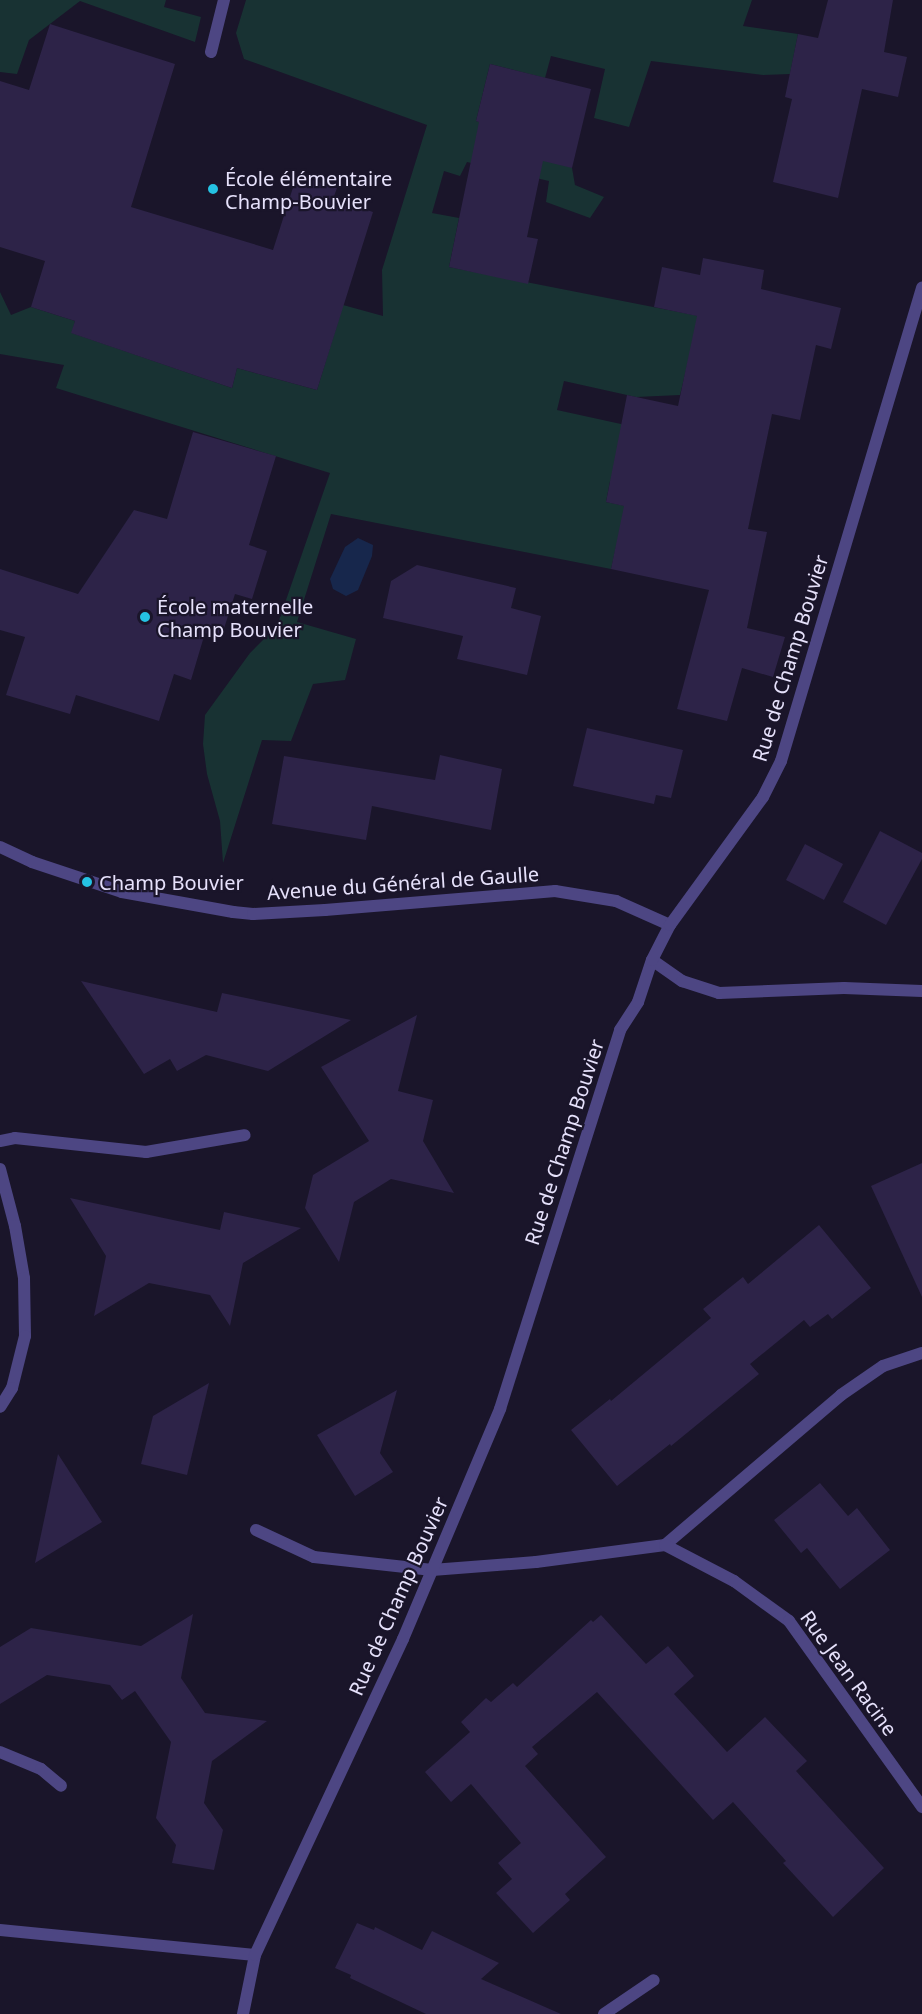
<!DOCTYPE html>
<html>
<head>
<meta charset="utf-8">
<style>
	body { margin:0 }
	#map { position:relative; width:922px; height:2014px; overflow:hidden; background:#1a152a; font-family:"Noto Sans",sans-serif }
	div>[style] { position:absolute }
	.green>* { inset:0; background:#183233 }
	.water>* { inset:0; background:#17274c }
	.building>* { inset:0; background:#2d2348 }
	.minor>* { height:12px; margin:-6px; padding:0 6px; transform-origin:6px; border-radius:6px; background:#4d4683 }
	.dots>* { width:16px; height:16px; translate:-50% -50%; box-sizing:border-box; border:3px solid #1a152a; border-radius:50% }
	span { translate:-50% -50%; white-space:nowrap; text-align:center; line-height:1.15; -webkit-text-stroke:4.5px #1a152a; paint-order:stroke }
	.poi-label { font-size:20px; color:#e6e1fb }
	.left { translate:0 -50%; text-align:left }
	.street-label { font-size:20px; color:#e6e1fb }
</style>
</head>
<body>
<div id="map">
	<div class="green">
		<i style="clip-path:polygon(0 0,166px 0,164px 7px,201px 17px,195px 42px,80px 1px,29px 40px,17px 74px,0 72px)"></i>
		<i style="clip-path:polygon(246px 0,752px 0,743px 26px,798px 34px,790px 74px,763px 75px,651px 61px,629px 127px,594px 118px,605px 69px,551px 56px,545px 78px,490px 64px,476px 121px,527px 134px,572px 168px,575px 185px,604px 197px,590px 218px,546px 202px,549px 181px,467px 162px,460px 176px,444px 171px,432px 213px,459px 218px,449px 267px,699px 316px,680px 395px,636px 397px,564px 381px,557px 410px,630px 426px,642px 477px,610px 481px,606px 502px,645px 510px,656px 556px,616px 547px,611px 569px,331px 514px,297px 622px,356px 639px,345px 680px,313px 684px,291px 741px,262px 740px,223px 863px,220px 821px,207px 774px,203px 744px,205px 715px,250px 653px,277px 626px,330px 473px,56px 388px,64px 365px,0 354px,0 292px,11px 315px,31px 307px,75px 321px,72px 333px,232px 388px,237px 368px,317px 390px,343px 305px,383px 316px,382px 270px,427px 125px,244px 59px,236px 33px)"></i>
	</div>
	<div class="water">
		<i style="clip-path:polygon(358px 538px,373px 545px,372px 556px,358px 590px,346px 596px,333px 589px,330px 579px,345px 547px)"></i>
	</div>
	<div class="building">
		<i style="clip-path:polygon(828px 0,893px 0,884px 52px,907px 57px,898px 97px,862px 89px,838px 198px,773px 182px,792px 99px,785px 97px,798px 34px,818px 38px)"></i>
		<i style="clip-path:polygon(50px 24px,175px 64px,131px 207px,273px 250px,297px 175px,337px 188px,333px 199px,373px 212px,317px 390px,237px 368px,232px 388px,71px 333px,75px 321px,31px 307px,45px 261px,0 247px,0 81px,29px 90px)"></i>
		<i style="clip-path:polygon(490px 64px,591px 89px,572px 168px,543px 161px,527px 237px,538px 239px,528px 284px,449px 267px,479px 122px,476px 121px)"></i>
		<i style="clip-path:polygon(703px 258px,764px 270px,761px 289px,841px 308px,831px 349px,816px 345px,800px 420px,772px 414px,748px 529px,767px 532px,747px 628px,785px 637px,773px 677px,742px 668px,727px 721px,677px 709px,709px 590px,611px 569px,624px 506px,606px 502px,627px 395px,678px 406px,697px 316px,654px 307px,662px 267px,700px 275px)"></i>
		<i style="clip-path:polygon(193px 432px,276px 456px,249px 545px,267px 551px,252px 599px,235px 594px,221px 638px,205px 633px,191px 680px,174px 674px,159px 721px,76px 695px,70px 714px,6px 695px,25px 637px,0 630px,0 569px,78px 594px,134px 510px,167px 519px)"></i>
		<i style="clip-path:polygon(417px 565px,516px 588px,511px 608px,541px 616px,527px 675px,457px 659px,463px 636px,383px 618px,391px 581px)"></i>
		<i style="clip-path:polygon(587px 728px,683px 750px,671px 798px,656px 795px,654px 804px,573px 786px)"></i>
		<i style="clip-path:polygon(440px 755px,502px 769px,491px 830px,372px 806px,366px 840px,272px 824px,284px 756px,435px 780px)"></i>
		<i style="clip-path:polygon(880px 831px,922px 853px,922px 859px,886px 925px,843px 902px)"></i>
		<i style="clip-path:polygon(805px 844px,843px 864px,824px 900px,786px 880px)"></i>
		<i style="clip-path:polygon(81px 981px,217px 1012px,222px 993px,351px 1020px,268px 1071px,206px 1055px,177px 1071px,170px 1059px,144px 1074px)"></i>
		<i style="clip-path:polygon(417px 1015px,398px 1091px,433px 1100px,423px 1141px,454px 1193px,391px 1179px,354px 1202px,339px 1262px,305px 1208px,313px 1175px,369px 1141px,321px 1067px)"></i>
		<i style="clip-path:polygon(922px 1163px,922px 1297px,871px 1186px)"></i>
		<i style="clip-path:polygon(70px 1198px,220px 1230px,224px 1212px,301px 1228px,243px 1263px,230px 1326px,210px 1295px,149px 1283px,94px 1316px,106px 1256px)"></i>
		<i style="clip-path:polygon(819px 1225px,871px 1288px,832px 1319px,828px 1314px,810px 1327px,804px 1320px,750px 1364px,759px 1374px,671px 1446px,670px 1444px,617px 1486px,571px 1430px,610px 1399px,611px 1401px,711px 1318px,703px 1309px,743px 1277px,748px 1284px)"></i>
		<i style="clip-path:polygon(209px 1383px,187px 1475px,141px 1464px,153px 1416px)"></i>
		<i style="clip-path:polygon(397px 1390px,380px 1453px,393px 1472px,355px 1496px,317px 1435px)"></i>
		<i style="clip-path:polygon(58px 1454px,102px 1522px,35px 1563px)"></i>
		<i style="clip-path:polygon(820px 1483px,848px 1516px,857px 1508px,890px 1550px,840px 1589px,807px 1548px,801px 1553px,774px 1520px)"></i>
		<i style="clip-path:polygon(193px 1614px,181px 1678px,205px 1713px,267px 1721px,212px 1761px,204px 1803px,223px 1830px,214px 1870px,172px 1863px,176px 1845px,156px 1818px,171px 1742px,135px 1691px,122px 1700px,110px 1685px,47px 1675px,0 1704px,0 1647px,31px 1628px,141px 1646px)"></i>
		<i style="clip-path:polygon(601px 1615px,646px 1664px,668px 1646px,694px 1676px,674px 1694px,727px 1752px,765px 1717px,807px 1761px,796px 1771px,884px 1868px,833px 1917px,783px 1863px,786px 1861px,733px 1802px,713px 1820px,597px 1692px,532px 1747px,538px 1754px,525px 1766px,606px 1857px,565px 1894px,570px 1900px,533px 1933px,496px 1893px,512px 1879px,498px 1863px,521px 1843px,471px 1784px,451px 1802px,425px 1772px,470px 1732px,461px 1722px,486px 1698px,491px 1702px,513px 1683px,517px 1687px,591px 1620px,593px 1622px)"></i>
		<i style="clip-path:polygon(357px 1923px,374px 1930px,375px 1927px,422px 1950px,432px 1931px,499px 1963px,481px 1979px,561px 2014px,426px 2014px,350px 1978px,351px 1975px,335px 1968px)"></i>
	</div>
	<div class="minor">
		<i style="left:211px;top:52px;width:54px;rotate:-76deg"></i>
		<i style="left:0;top:847px;width:35px;rotate:25deg"></i>
		<i style="left:32px;top:862px;width:95px;rotate:18.4deg"></i>
		<i style="left:122px;top:892px;width:113px;rotate:10.2deg"></i>
		<i style="left:233px;top:912px;width:20px;rotate:6deg"></i>
		<i style="left:253px;top:914px;width:72px;rotate:-3.2deg"></i>
		<i style="left:325px;top:910px;width:231px;rotate:-4.7deg"></i>
		<i style="left:555px;top:891px;width:62px;rotate:9.3deg"></i>
		<i style="left:616px;top:901px;width:59px;rotate:24deg"></i>
		<i style="left:652px;top:960px;width:37px;rotate:35deg"></i>
		<i style="left:682px;top:981px;width:39px;rotate:18deg"></i>
		<i style="left:719px;top:993px;width:125px;rotate:-2.3deg"></i>
		<i style="left:844px;top:988px;width:78px;rotate:2.2deg"></i>
		<i style="left:0;top:1141px;width:15px;rotate:-11deg"></i>
		<i style="left:15px;top:1138px;width:132px;rotate:6.1deg"></i>
		<i style="left:146px;top:1152px;width:100px;rotate:-9.7deg"></i>
		<i style="left:0;top:1169px;width:59px;rotate:75.3deg"></i>
		<i style="left:15px;top:1226px;width:53px;rotate:80.2deg"></i>
		<i style="left:24px;top:1278px;width:58px;rotate:89deg"></i>
		<i style="left:25px;top:1336px;width:54px;rotate:104deg"></i>
		<i style="left:12px;top:1388px;width:22px;rotate:122deg"></i>
		<i style="left:256px;top:1530px;width:64px;rotate:25deg"></i>
		<i style="left:314px;top:1557px;width:119px;rotate:6.3deg"></i>
		<i style="left:432px;top:1570px;width:104px;rotate:-4.4deg"></i>
		<i style="left:536px;top:1562px;width:130px;rotate:-7.5deg"></i>
		<i style="left:665px;top:1545px;width:231px;rotate:-40.4deg"></i>
		<i style="left:841px;top:1395px;width:51px;rotate:-34.6deg"></i>
		<i style="left:883px;top:1366px;width:41px;rotate:-18.4deg"></i>
		<i style="left:665px;top:1545px;width:78px;rotate:27.6deg"></i>
		<i style="left:734px;top:1581px;width:68px;rotate:36deg"></i>
		<i style="left:789px;top:1621px;width:229px;rotate:54.4deg"></i>
		<i style="left:0;top:1752px;width:44px;rotate:22.5deg"></i>
		<i style="left:41px;top:1769px;width:26px;rotate:40deg"></i>
		<i style="left:0;top:1930px;width:256px;rotate:5.6deg"></i>
		<i style="left:243px;top:2014px;width:60px;rotate:-78.5deg"></i>
		<i style="left:255px;top:1955px;width:349px;rotate:-64.9deg"></i>
		<i style="left:403px;top:1639px;width:250px;rotate:-67.1deg"></i>
		<i style="left:500px;top:1409px;width:398px;rotate:-72.4deg"></i>
		<i style="left:620px;top:1030px;width:33px;rotate:-57deg"></i>
		<i style="left:638px;top:1002px;width:44px;rotate:-71.6deg"></i>
		<i style="left:652px;top:960px;width:39px;rotate:-63deg"></i>
		<i style="left:670px;top:925px;width:158px;rotate:-54deg"></i>
		<i style="left:763px;top:797px;width:40px;rotate:-63.4deg"></i>
		<i style="left:781px;top:761px;width:494px;rotate:-73.4deg"></i>
		<i style="left:604px;top:2014px;width:60px;rotate:-34.2deg"></i>
	</div>
	<div class="dots">
		<i style="left:213px;top:189px;background:#25c2e3"></i>
		<i style="left:145px;top:617px;background:#25c2e3"></i>
		<i style="left:87px;top:882px;background:#25c2e3"></i>
	</div>
	<div class="poi-label">
		<span class="left" style="left:225px;top:190px">École élémentaire<br>Champ-Bouvier</span>
		<span class="left" style="left:157px;top:618px">École maternelle<br>Champ Bouvier</span>
		<span class="left" style="left:99px;top:882px">Champ Bouvier</span>
	</div>
	<div class="street-label">
		<span style="left:790px;top:658px;rotate:-73deg">Rue de Champ Bouvier</span>
		<span style="left:403px;top:883px;rotate:-4deg">Avenue du Général de Gaulle</span>
		<span style="left:564px;top:1142px;rotate:-72deg">Rue de Champ Bouvier</span>
		<span style="left:398px;top:1596px;rotate:-66deg">Rue de Champ Bouvier</span>
		<span style="left:849px;top:1673px;rotate:54deg">Rue Jean Racine</span>
	</div>
</div>
</body>
</html>
